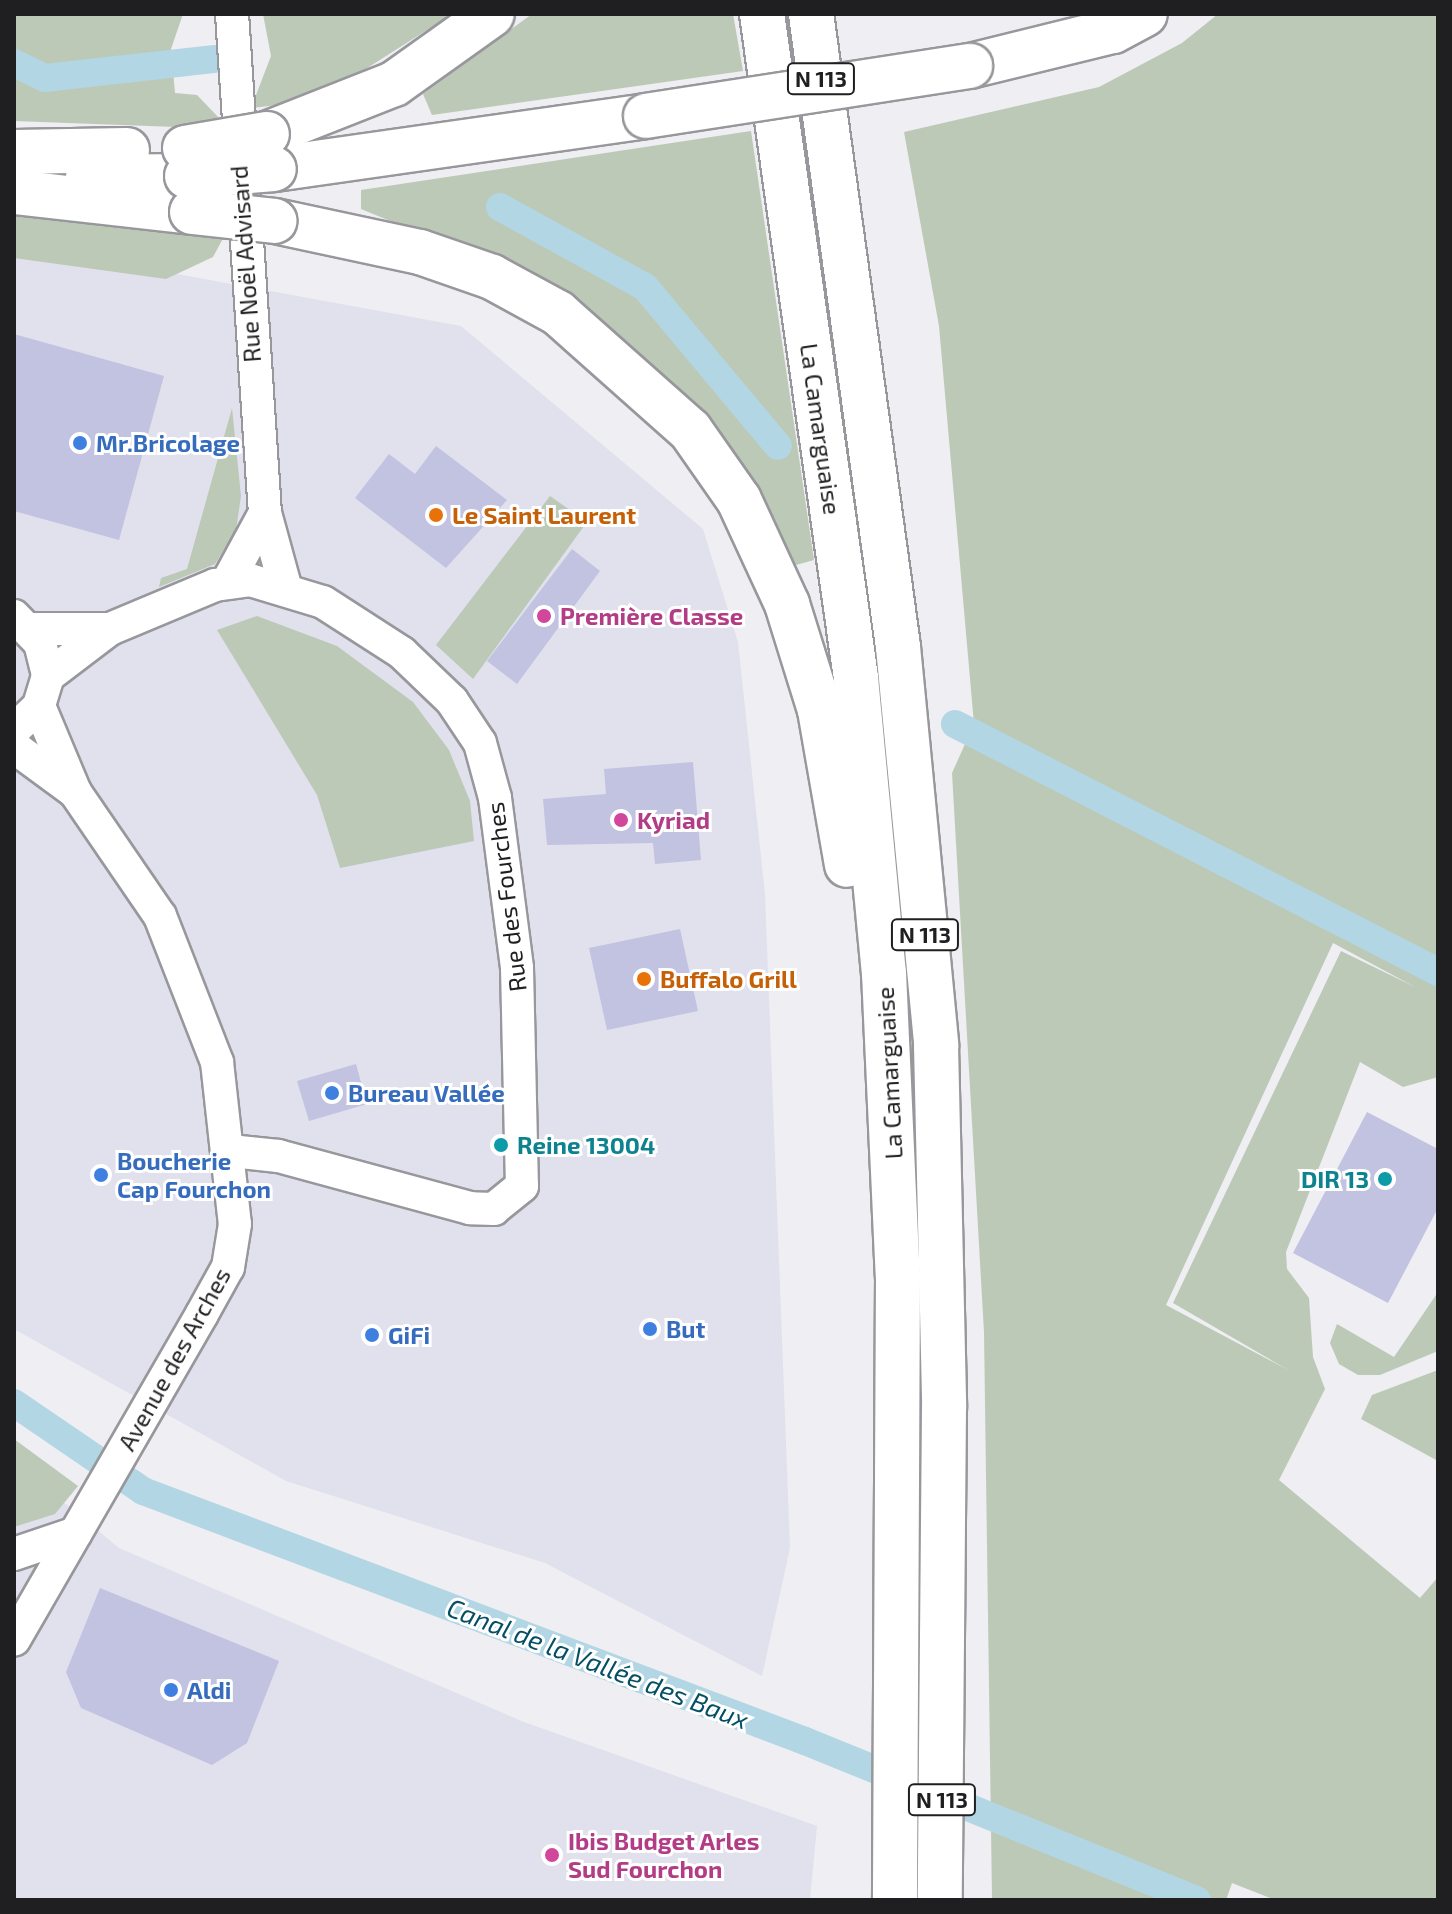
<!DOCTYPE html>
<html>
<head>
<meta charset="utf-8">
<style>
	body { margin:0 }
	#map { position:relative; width:1452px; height:1914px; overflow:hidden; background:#eeeef3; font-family:"Exo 2",sans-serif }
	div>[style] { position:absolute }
	.built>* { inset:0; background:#e0e1ed }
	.green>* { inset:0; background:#bcc9b7 }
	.canal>* { height:28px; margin:-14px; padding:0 14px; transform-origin:14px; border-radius:14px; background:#b2d6e3 }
	.building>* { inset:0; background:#c2c2e1 }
	.roads { filter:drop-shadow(2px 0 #97979c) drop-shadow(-2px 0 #97979c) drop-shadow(0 2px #97979c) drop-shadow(0 -2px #97979c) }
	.minor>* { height:32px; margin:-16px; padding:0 16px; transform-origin:16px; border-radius:16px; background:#fff }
	.highway>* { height:44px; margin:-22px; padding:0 22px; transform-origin:22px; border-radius:22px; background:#fff }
	.bridges { filter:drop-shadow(2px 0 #97979c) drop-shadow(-2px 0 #97979c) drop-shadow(0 2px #97979c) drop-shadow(0 -2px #97979c) }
	.highway-bridge>* { height:44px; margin:-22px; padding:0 22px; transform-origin:22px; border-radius:22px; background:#fff }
	.dots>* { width:22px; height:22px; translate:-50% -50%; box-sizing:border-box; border:4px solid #fff; border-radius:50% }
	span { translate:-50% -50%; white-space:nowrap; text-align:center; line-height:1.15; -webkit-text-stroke:6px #fff; paint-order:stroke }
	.shield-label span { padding:2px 6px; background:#fff; border:2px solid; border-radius:6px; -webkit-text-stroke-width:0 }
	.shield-label { font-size:22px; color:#1f1f21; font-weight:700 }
	.street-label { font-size:24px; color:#1f1f21 }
	.shop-label { font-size:24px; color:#366cbe; font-weight:700 }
	.left { translate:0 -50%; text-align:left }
	.food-label { font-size:24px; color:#c56008; font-weight:700 }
	.hotel-label { font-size:24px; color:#b23c85; font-weight:700 }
	.culture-label { font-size:24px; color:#0d838f; font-weight:700 }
	.right { translate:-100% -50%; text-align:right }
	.water-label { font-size:26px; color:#044f63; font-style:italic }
	.frame { position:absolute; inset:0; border:16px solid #1f1f21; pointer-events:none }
</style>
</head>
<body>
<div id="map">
	<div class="built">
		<i style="clip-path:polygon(14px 244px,461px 326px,703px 529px,738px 642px,765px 894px,790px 1548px,762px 1676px,545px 1563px,286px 1481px,14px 1329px)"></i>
		<i style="clip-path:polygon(14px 1461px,119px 1548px,524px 1722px,817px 1826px,810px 1900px,14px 1900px)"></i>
	</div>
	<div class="green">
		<i style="clip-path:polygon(14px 14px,183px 14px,171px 49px,175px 93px,197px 95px,220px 119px,176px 127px,14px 121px)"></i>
		<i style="clip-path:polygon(263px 14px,452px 14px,361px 72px,285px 104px,251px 108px,271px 56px)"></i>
		<i style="clip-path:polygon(532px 14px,733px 14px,743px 71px,432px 115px,423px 94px)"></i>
		<i style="clip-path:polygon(evenodd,1218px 14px,1438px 14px,1438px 1077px,1403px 1087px,1360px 1062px,1286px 1252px,1287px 1269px,1309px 1298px,1313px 1357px,1325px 1389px,1279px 1480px,1420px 1598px,1438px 1577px,1438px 1900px,1275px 1900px,1232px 1883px,1226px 1900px,992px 1900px,984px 1332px,952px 773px,974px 724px,939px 326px,904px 132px,1099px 87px,1182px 43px,1218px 14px,1333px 943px,1415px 987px,1341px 951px,1173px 1303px,1290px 1371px,1166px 1305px,1333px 943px)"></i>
		<i style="clip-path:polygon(751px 131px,814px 560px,796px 565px,709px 427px,627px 342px,544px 284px,361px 209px,361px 190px)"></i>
		<i style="clip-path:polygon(14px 211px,227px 231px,213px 257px,166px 279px,14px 258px)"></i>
		<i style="clip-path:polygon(232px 408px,241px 496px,236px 530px,215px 564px,159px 587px,161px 578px,187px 569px)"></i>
		<i style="clip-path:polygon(550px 496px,587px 522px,473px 679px,436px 645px)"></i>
		<i style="clip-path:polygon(257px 616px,337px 646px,413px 702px,449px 750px,470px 801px,474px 841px,340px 868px,317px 795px,217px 630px)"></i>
		<i style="clip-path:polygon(1438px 1292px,1438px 1351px,1380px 1375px,1358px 1375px,1339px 1364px,1330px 1343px,1337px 1324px,1394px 1357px)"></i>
		<i style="clip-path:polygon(1438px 1370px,1438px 1461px,1361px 1419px,1372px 1395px)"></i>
		<i style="clip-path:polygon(14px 1439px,78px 1486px,55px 1514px,14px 1527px)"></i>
	</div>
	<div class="canal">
		<i style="left:14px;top:63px;width:34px;rotate:26deg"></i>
		<i style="left:45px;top:78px;width:171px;rotate:-6.4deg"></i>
		<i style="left:500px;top:207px;width:166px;rotate:28.9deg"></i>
		<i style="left:645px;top:287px;width:207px;rotate:50.1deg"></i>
		<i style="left:955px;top:724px;width:543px;rotate:27.18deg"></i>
		<i style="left:14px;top:1403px;width:156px;rotate:34.3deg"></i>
		<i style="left:143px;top:1491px;width:708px;rotate:20.69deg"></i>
		<i style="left:805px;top:1741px;width:423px;rotate:22.1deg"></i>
	</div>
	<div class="building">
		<i style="clip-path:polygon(14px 334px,164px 376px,119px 540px,14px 511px)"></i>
		<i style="clip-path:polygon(436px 446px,507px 500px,446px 568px,355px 498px,389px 454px,415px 474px)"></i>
		<i style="clip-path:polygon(572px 549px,600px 571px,517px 684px,487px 661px)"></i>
		<i style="clip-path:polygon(693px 762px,701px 860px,655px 864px,653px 843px,547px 845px,543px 799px,606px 794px,604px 769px)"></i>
		<i style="clip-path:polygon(680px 929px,698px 1011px,607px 1030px,589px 948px)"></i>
		<i style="clip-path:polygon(356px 1064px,367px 1104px,309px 1121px,297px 1081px)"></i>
		<i style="clip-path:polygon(1367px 1112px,1438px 1149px,1438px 1208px,1388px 1303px,1293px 1253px)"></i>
		<i style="clip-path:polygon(100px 1588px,279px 1661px,247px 1743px,212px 1765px,81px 1708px,66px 1672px)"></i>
	</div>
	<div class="roads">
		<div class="minor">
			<i style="left:232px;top:14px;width:500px;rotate:86.22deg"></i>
			<i style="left:265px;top:513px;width:76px;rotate:74.7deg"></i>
			<i style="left:227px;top:583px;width:80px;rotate:-61.5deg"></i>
			<i style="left:14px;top:616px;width:37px;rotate:46deg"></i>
			<i style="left:40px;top:643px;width:34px;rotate:76deg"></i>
			<i style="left:48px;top:676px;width:31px;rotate:107deg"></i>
			<i style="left:39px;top:706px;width:35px;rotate:136deg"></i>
			<i style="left:30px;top:629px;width:80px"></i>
			<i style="left:48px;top:676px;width:78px;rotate:-37.2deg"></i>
			<i style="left:110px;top:629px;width:114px;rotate:-22.7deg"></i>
			<i style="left:215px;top:585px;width:35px;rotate:-8deg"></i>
			<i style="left:250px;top:580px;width:76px;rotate:16.8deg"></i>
			<i style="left:323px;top:602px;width:94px;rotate:32.8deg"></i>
			<i style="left:402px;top:653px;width:69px;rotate:43.8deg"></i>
			<i style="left:452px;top:701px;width:50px;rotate:56.3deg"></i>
			<i style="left:480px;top:743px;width:57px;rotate:74.7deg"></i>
			<i style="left:495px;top:798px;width:171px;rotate:82.6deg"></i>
			<i style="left:517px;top:968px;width:218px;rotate:88.7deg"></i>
			<i style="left:522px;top:1186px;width:36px;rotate:141deg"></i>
			<i style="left:494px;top:1209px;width:24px;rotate:-178deg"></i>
			<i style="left:470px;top:1208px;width:199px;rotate:-164.8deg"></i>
			<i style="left:278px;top:1156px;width:46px;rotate:-173.8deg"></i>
			<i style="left:39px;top:706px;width:93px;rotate:67.3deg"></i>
			<i style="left:14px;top:747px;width:76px;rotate:36.4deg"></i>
			<i style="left:75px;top:792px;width:150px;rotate:55.6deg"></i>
			<i style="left:160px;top:916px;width:157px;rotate:68.7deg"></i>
			<i style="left:217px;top:1062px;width:163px;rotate:83.7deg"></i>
			<i style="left:235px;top:1224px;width:44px;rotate:99.2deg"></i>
			<i style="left:228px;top:1267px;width:54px;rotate:119deg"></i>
			<i style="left:202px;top:1314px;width:376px;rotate:120deg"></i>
			<i style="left:14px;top:1554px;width:65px;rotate:-18.7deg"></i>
		</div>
		<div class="highway">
			<i style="left:762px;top:14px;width:671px;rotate:81.94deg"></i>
			<i style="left:856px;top:678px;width:296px;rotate:84.6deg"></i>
			<i style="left:884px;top:973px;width:303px;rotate:87.4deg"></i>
			<i style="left:898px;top:1276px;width:624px;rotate:90.28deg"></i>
			<i style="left:811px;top:14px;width:639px;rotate:82.17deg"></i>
			<i style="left:898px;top:647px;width:400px;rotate:84.5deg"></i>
			<i style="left:936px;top:1045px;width:363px;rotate:88.7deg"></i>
			<i style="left:944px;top:1408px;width:492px;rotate:90.5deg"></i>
			<i style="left:970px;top:66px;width:147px;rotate:-13.8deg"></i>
			<i style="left:1113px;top:31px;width:36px;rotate:-28deg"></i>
			<i style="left:267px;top:134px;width:136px;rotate:-21.5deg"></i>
			<i style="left:394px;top:84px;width:120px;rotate:-35.5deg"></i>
			<i style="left:14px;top:152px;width:113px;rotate:-1deg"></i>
			<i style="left:274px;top:169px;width:376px;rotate:-8.1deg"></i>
			<i style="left:88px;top:177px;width:99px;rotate:-0.6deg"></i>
			<i style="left:14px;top:192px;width:179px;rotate:6.4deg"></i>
			<i style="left:275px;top:221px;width:148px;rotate:12.1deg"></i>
			<i style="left:420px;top:252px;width:76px;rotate:19.1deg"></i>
			<i style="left:492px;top:277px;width:75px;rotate:28.6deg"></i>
			<i style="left:558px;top:313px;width:176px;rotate:41.6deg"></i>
			<i style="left:690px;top:430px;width:85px;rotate:55deg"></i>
			<i style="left:739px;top:500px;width:115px;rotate:65.2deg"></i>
			<i style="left:787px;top:604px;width:111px;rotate:72.7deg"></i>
			<i style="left:820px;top:710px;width:157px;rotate:80.1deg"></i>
		</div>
	</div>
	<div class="bridges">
		<div class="highway-bridge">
			<i style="left:646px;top:116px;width:328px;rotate:-8.8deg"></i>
			<i style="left:185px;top:148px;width:83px;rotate:-9.7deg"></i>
			<i style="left:187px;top:176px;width:87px;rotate:-4.6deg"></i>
			<i style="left:192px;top:212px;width:83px;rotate:6.2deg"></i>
		</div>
	</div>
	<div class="dots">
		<i style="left:80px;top:443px;background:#3f7fe0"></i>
		<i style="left:436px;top:515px;background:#e8710a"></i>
		<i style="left:544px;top:616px;background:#d1479c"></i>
		<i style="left:621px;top:820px;background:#d1479c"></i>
		<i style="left:644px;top:979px;background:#e8710a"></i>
		<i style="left:332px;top:1093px;background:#3f7fe0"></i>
		<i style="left:501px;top:1145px;background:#0f9aa8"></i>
		<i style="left:101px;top:1175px;background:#3f7fe0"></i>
		<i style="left:1385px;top:1179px;background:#0f9aa8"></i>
		<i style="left:650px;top:1329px;background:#3f7fe0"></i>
		<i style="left:372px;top:1335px;background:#3f7fe0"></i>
		<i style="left:171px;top:1690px;background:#3f7fe0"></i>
		<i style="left:552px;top:1855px;background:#d1479c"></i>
	</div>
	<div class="shield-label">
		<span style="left:821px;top:79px">N 113</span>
		<span style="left:925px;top:935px">N 113</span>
		<span style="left:942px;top:1800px">N 113</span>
	</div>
	<div class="street-label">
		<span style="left:245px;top:264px;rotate:-94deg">Rue Noël Advisard</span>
		<span style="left:821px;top:429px;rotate:82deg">La Camarguaise</span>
		<span style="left:506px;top:897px;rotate:-97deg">Rue des Fourches</span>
		<span style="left:889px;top:1073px;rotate:-93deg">La Camarguaise</span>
		<span style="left:174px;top:1359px;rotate:-61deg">Avenue des Arches</span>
	</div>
	<div class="shop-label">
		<span class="left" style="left:96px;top:443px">Mr.Bricolage</span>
		<span class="left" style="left:348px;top:1093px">Bureau Vallée</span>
		<span class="left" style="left:117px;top:1175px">Boucherie<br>Cap Fourchon</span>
		<span class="left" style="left:666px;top:1329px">But</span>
		<span class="left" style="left:388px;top:1335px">GiFi</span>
		<span class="left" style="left:187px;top:1690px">Aldi</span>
	</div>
	<div class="food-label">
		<span class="left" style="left:452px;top:515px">Le Saint Laurent</span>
		<span class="left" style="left:660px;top:979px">Buffalo Grill</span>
	</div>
	<div class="hotel-label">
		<span class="left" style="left:560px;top:616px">Première Classe</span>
		<span class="left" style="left:637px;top:820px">Kyriad</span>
		<span class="left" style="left:568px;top:1855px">Ibis Budget Arles<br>Sud Fourchon</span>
	</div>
	<div class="culture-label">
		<span class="left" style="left:517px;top:1145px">Reine 13004</span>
		<span class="right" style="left:1369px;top:1179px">DIR 13</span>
	</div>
	<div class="water-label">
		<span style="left:598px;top:1663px;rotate:21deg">Canal de la Vallée des Baux</span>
	</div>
	<div class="frame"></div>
</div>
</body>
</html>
